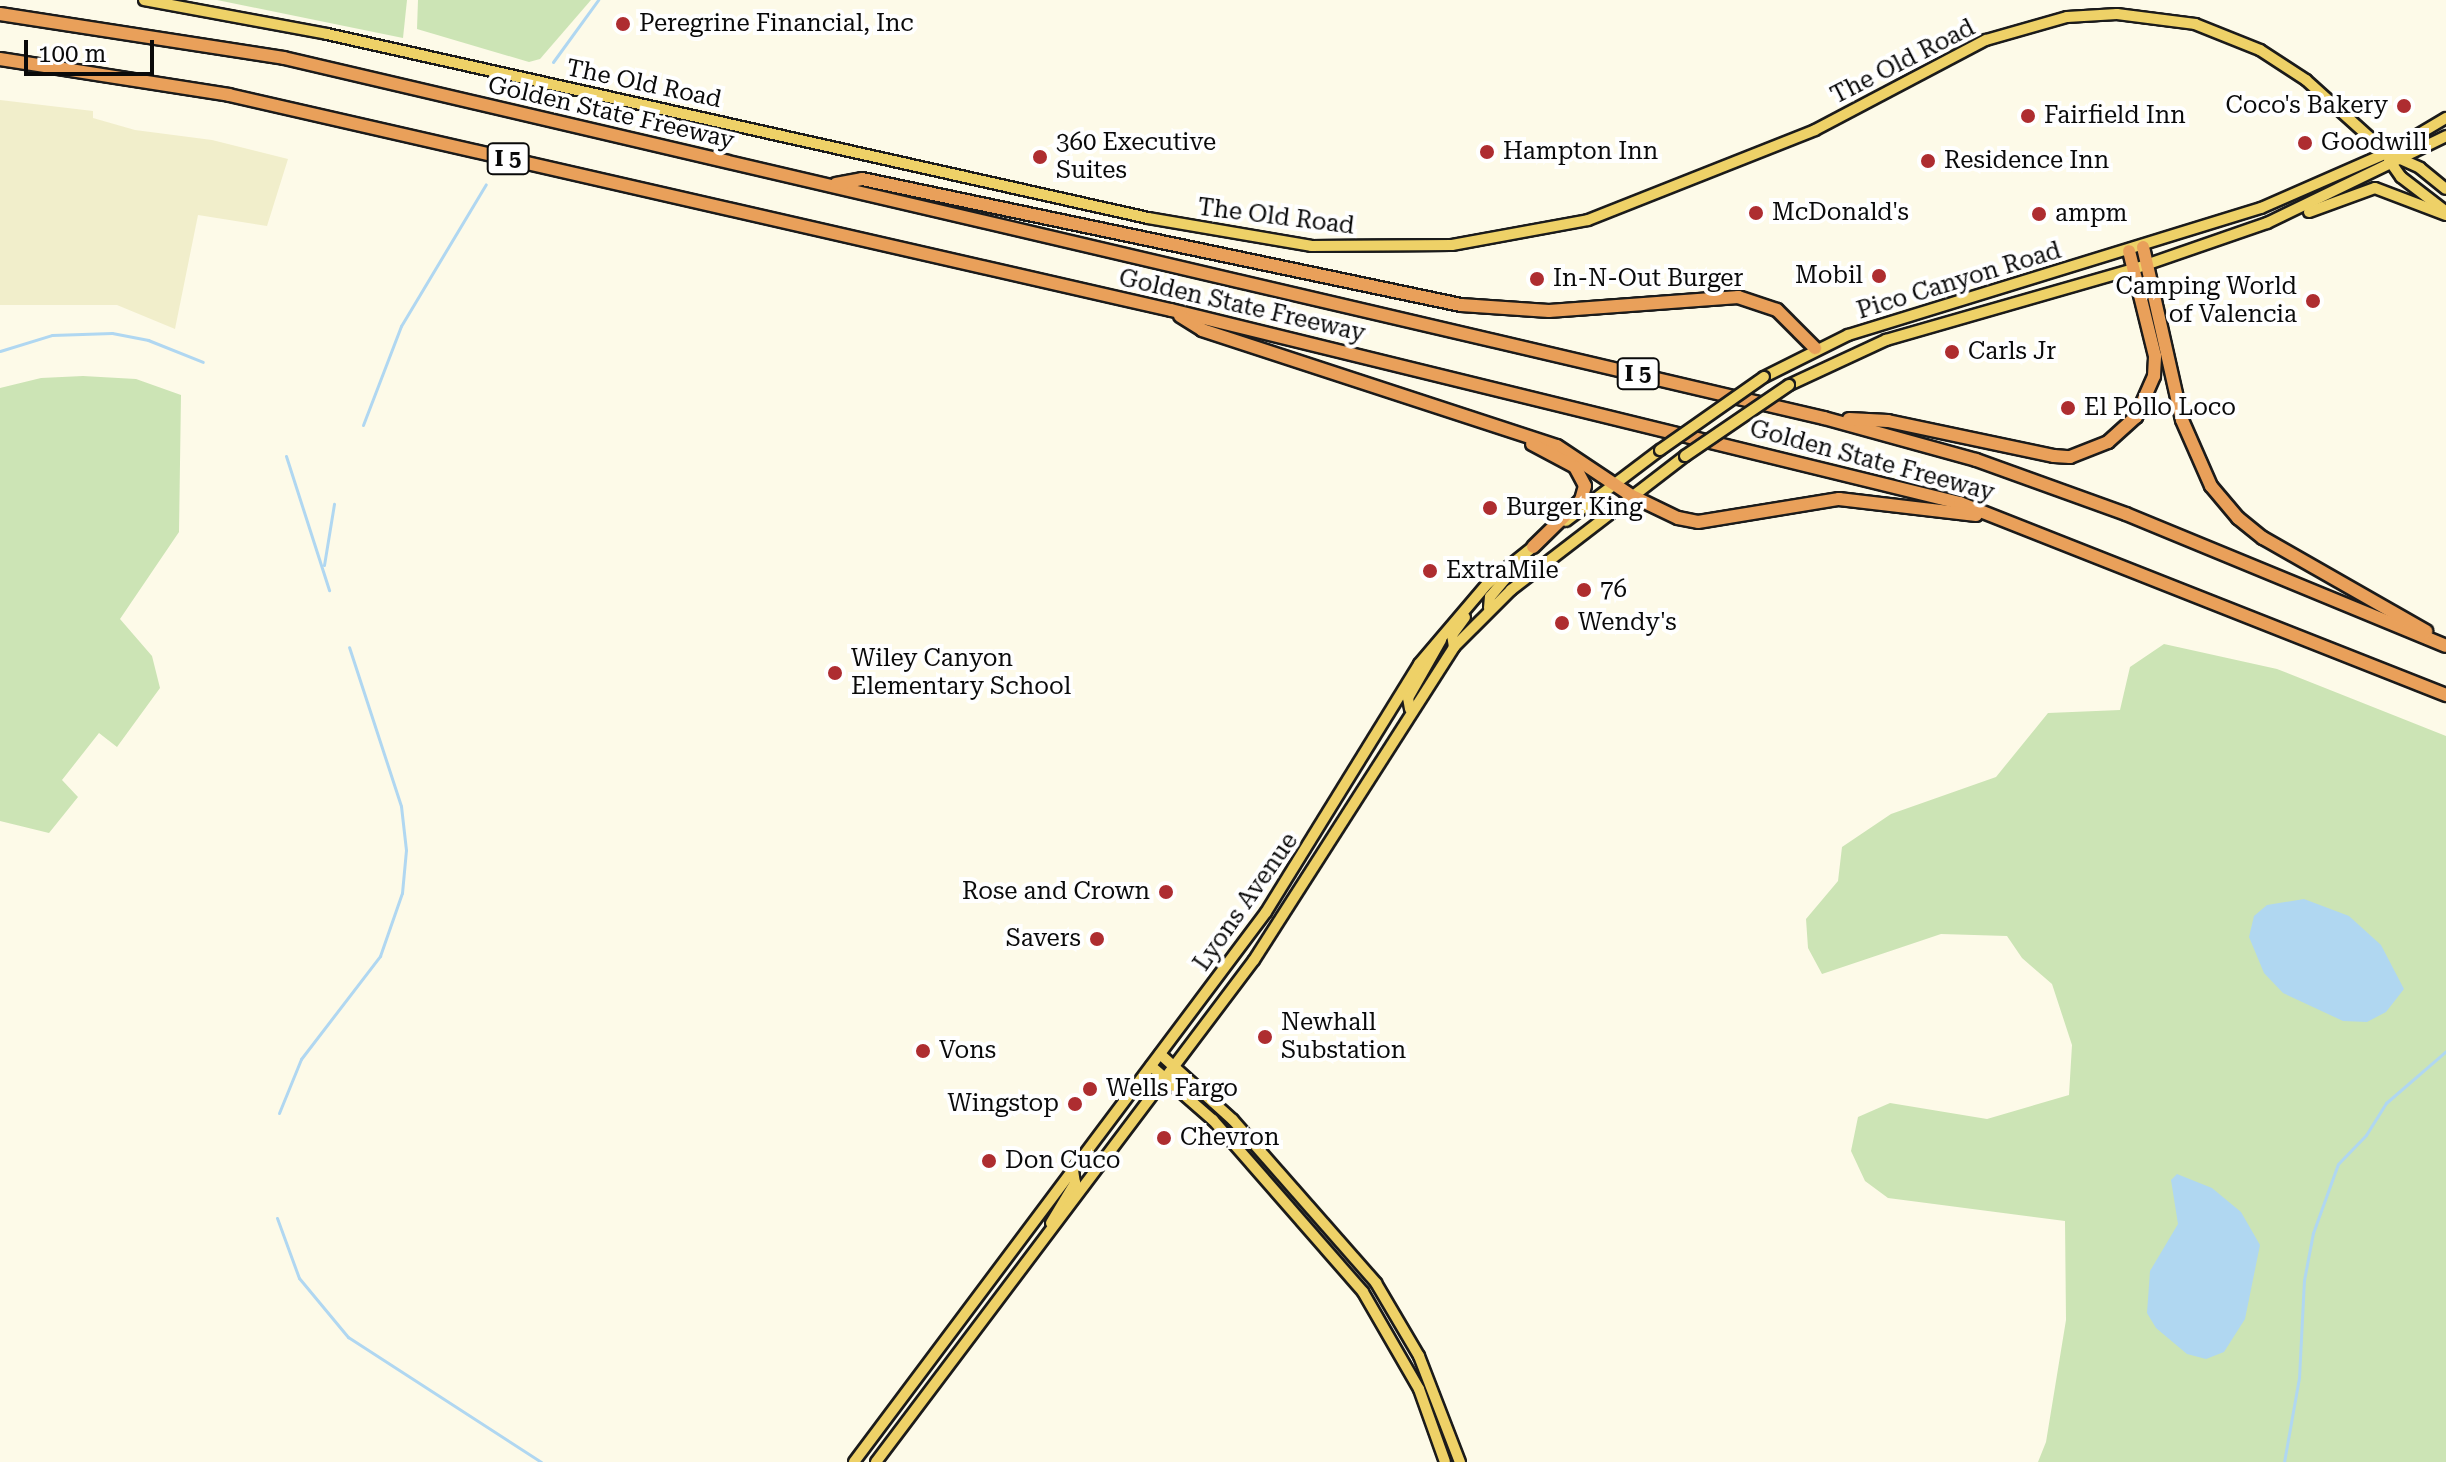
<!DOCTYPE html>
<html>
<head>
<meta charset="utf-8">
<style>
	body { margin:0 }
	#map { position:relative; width:2446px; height:1462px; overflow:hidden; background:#fdfae8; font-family:"Roboto Serif",serif }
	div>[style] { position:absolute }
	.farmland>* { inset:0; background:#f1eecb }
	.green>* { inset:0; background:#cce4b5 }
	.water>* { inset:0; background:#b0d7f1 }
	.stream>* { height:3px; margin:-1.5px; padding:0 1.5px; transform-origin:1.5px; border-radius:1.5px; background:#b0d7f1 }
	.roads { filter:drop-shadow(2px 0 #1b1b1b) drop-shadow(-2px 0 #1b1b1b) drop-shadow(0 2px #1b1b1b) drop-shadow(0 -2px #1b1b1b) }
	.major>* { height:10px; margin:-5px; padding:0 5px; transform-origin:5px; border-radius:5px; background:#eed167 }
	.highway>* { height:12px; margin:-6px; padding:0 6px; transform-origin:6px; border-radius:6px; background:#e9a05a }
	.bridges { filter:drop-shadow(2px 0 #1b1b1b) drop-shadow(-2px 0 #1b1b1b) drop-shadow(0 2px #1b1b1b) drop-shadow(0 -2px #1b1b1b) }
	.major-bridge>* { height:10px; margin:-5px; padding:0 5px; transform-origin:5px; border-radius:5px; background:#eed167 }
	.dots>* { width:22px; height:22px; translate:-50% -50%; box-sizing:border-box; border:4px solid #fff; border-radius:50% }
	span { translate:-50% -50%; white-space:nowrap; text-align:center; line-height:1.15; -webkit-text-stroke:8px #fff; paint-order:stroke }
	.shield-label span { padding:2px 6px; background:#fff; border:2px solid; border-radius:6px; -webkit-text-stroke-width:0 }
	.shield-label { font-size:22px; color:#0a0a0a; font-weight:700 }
	.poi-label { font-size:24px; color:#0a0a0a }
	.left { translate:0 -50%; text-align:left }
	.right { translate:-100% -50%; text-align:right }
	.street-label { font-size:24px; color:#0a0a0a }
	.scale { position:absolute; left:24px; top:40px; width:130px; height:36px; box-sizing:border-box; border:4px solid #0a0a0a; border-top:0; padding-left:10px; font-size:24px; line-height:28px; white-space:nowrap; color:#0a0a0a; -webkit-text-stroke:6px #fff; paint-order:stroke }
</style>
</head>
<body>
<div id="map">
	<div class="farmland">
		<i style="clip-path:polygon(0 100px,93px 111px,93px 118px,135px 130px,212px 140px,288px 159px,267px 226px,198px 215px,175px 329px,117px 305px,0 305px)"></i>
	</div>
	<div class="green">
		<i style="clip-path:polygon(217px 0,407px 0,403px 38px)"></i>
		<i style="clip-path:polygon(418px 0,591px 0,540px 59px,529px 62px,417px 29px)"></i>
		<i style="clip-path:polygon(83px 376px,136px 379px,181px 395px,179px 532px,120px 619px,152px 656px,160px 688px,117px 747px,99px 733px,62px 780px,78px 797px,49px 833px,0 821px,0 388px,41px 378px)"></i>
		<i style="clip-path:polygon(2164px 644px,2277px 669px,2446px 736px,2446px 1462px,2038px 1462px,2046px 1442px,2066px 1320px,2065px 1221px,1888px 1198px,1865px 1181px,1851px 1151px,1858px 1117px,1890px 1103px,1987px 1119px,2069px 1095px,2072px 1045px,2052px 984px,2022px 958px,2007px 936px,1941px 934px,1822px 974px,1808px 948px,1806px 919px,1838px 881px,1842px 847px,1891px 814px,1996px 777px,2048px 713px,2120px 710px,2130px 667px)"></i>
	</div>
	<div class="water">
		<i style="clip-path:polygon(2304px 899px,2349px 916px,2381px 945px,2404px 989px,2386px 1012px,2367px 1022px,2343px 1021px,2283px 993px,2264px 973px,2249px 937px,2254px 916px,2267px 905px)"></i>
		<i style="clip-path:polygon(2177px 1174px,2212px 1188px,2241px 1212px,2260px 1245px,2245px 1319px,2224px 1352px,2206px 1359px,2187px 1354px,2156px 1328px,2147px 1313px,2150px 1271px,2178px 1224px,2171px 1180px)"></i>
	</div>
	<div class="stream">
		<i style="left:553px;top:62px;width:77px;rotate:-54deg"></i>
		<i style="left:0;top:351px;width:54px;rotate:-17.1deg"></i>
		<i style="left:52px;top:335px;width:60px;rotate:-1.9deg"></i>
		<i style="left:112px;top:333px;width:37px;rotate:11deg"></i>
		<i style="left:148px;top:340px;width:59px;rotate:21.8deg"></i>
		<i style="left:363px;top:425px;width:106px;rotate:-69deg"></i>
		<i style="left:401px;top:326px;width:165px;rotate:-59.1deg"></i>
		<i style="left:286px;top:456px;width:141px;rotate:72.2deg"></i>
		<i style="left:324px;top:565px;width:62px;rotate:-80.7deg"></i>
		<i style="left:279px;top:1113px;width:58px;rotate:-67.8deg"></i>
		<i style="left:301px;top:1059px;width:130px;rotate:-52.5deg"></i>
		<i style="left:380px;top:956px;width:67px;rotate:-70.8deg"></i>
		<i style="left:402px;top:893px;width:43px;rotate:-84.7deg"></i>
		<i style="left:406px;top:850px;width:44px;rotate:-96.5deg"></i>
		<i style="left:401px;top:806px;width:167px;rotate:-108.1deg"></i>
		<i style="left:277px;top:1218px;width:64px;rotate:69.9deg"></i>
		<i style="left:299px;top:1278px;width:77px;rotate:50.3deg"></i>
		<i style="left:348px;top:1337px;width:230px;rotate:32.9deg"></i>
		<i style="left:2284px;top:1462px;width:85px;rotate:-79.9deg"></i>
		<i style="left:2299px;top:1378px;width:98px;rotate:-87.1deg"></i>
		<i style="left:2304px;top:1280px;width:48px;rotate:-79.2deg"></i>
		<i style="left:2313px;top:1233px;width:73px;rotate:-70.1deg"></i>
		<i style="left:2338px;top:1164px;width:40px;rotate:-46deg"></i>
		<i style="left:2366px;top:1135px;width:38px;rotate:-58deg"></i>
		<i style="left:2386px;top:1103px;width:79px;rotate:-40.9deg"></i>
	</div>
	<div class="roads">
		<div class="major">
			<i style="left:144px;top:0;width:186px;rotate:10.5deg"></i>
			<i style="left:327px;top:34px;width:841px;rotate:12.63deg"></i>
			<i style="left:1148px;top:218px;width:165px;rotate:9.7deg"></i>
			<i style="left:1311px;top:246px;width:141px;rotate:-0.4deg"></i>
			<i style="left:1452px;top:245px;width:138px;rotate:-10.4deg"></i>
			<i style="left:1588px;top:220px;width:244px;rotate:-21.6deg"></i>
			<i style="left:1815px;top:130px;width:193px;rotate:-27.8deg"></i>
			<i style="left:1986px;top:40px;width:84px;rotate:-15.9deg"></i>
			<i style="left:2067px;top:17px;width:50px;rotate:-3.4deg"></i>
			<i style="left:2117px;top:14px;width:79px;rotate:7.3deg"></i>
			<i style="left:2195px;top:24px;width:70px;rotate:21.8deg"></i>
			<i style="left:2260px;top:50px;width:55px;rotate:33.1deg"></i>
			<i style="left:2306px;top:80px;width:109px;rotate:42deg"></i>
			<i style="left:2387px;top:153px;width:36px;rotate:24deg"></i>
			<i style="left:2420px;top:168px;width:33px;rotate:39deg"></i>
			<i style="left:2389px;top:160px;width:21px;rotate:55deg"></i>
			<i style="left:2401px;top:177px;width:54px;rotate:37.5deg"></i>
			<i style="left:2309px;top:212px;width:70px;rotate:-20deg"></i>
			<i style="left:2375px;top:188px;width:76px;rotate:20.8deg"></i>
			<i style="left:1764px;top:377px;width:94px;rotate:-26.6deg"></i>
			<i style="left:1848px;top:335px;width:432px;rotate:-17.1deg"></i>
			<i style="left:2261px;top:208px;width:137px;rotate:-23.6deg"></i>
			<i style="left:2387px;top:153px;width:69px;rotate:-30.7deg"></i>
			<i style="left:1789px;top:385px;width:107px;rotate:-24.9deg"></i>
			<i style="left:1886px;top:340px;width:258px;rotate:-16deg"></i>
			<i style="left:2134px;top:269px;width:141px;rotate:-19.1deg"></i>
			<i style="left:2267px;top:223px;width:199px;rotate:-25.9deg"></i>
			<i style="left:1566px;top:521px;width:118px;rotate:-37.1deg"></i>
			<i style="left:1489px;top:608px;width:11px;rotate:-85deg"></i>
			<i style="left:1490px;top:597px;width:23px;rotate:-50deg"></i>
			<i style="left:1505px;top:579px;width:9px;rotate:-108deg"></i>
			<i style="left:1454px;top:647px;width:12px;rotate:-99deg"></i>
			<i style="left:1452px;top:635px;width:22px;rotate:-54deg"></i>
			<i style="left:1410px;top:709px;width:11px;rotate:-100deg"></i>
			<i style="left:1408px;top:698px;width:67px;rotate:-60.4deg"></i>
			<i style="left:1160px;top:1054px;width:98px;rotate:42.1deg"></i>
			<i style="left:1233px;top:1120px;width:217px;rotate:48.7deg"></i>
			<i style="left:1376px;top:1283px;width:85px;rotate:59.5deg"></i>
			<i style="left:1419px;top:1356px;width:114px;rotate:68.9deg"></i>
			<i style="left:1151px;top:1066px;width:82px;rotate:41.1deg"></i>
			<i style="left:1213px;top:1120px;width:228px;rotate:48.9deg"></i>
			<i style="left:1363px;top:1292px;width:112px;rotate:60deg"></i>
			<i style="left:1419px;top:1389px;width:77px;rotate:70.4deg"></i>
			<i style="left:1051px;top:1223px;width:47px;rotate:-59deg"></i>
			<i style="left:1075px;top:1183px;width:13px;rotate:-99deg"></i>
			<i style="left:854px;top:1462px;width:687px;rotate:-53.16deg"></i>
			<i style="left:1266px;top:912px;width:291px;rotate:-58.3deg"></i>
			<i style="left:1419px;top:664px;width:106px;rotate:-49.6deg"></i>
			<i style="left:1488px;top:583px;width:64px;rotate:-38.7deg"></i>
			<i style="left:876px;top:1462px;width:628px;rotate:-53.02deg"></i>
			<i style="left:1254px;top:960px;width:371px;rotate:-57.4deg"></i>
			<i style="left:1454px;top:647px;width:81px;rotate:-45deg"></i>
			<i style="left:1511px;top:590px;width:220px;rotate:-37.6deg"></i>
		</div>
		<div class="highway">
			<i style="left:0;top:14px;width:287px;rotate:8.8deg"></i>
			<i style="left:284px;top:58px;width:1582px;rotate:13.16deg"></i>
			<i style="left:1824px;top:418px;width:158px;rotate:15.4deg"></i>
			<i style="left:1976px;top:460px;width:159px;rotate:19.8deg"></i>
			<i style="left:2126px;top:514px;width:346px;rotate:22.4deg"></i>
			<i style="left:0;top:59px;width:232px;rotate:8.9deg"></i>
			<i style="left:229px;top:95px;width:966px;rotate:12.86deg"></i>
			<i style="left:1171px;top:310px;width:812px;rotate:13.75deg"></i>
			<i style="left:1960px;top:503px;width:523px;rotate:21.56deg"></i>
			<i style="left:836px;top:184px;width:26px;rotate:-11deg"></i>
			<i style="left:862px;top:179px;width:612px;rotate:11.88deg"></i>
			<i style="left:1461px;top:305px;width:88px;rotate:3.9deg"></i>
			<i style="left:1549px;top:311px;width:190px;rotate:-4.2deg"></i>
			<i style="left:1738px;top:297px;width:41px;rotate:18.4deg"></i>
			<i style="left:1777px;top:310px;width:54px;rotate:45deg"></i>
			<i style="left:2143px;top:247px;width:177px;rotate:77.3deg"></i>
			<i style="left:2182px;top:420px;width:72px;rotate:66.3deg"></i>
			<i style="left:2211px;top:486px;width:42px;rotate:49.8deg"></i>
			<i style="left:2238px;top:518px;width:32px;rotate:39deg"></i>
			<i style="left:2263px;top:538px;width:188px;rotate:29.7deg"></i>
			<i style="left:1180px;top:316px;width:26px;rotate:32deg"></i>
			<i style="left:1202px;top:330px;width:373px;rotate:18.1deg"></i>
			<i style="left:1557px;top:446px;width:90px;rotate:33.7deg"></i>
			<i style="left:1632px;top:496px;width:51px;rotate:25.6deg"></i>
			<i style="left:1678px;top:518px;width:20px;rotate:11deg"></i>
			<i style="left:1698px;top:522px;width:143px;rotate:-9.3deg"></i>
			<i style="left:1839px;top:499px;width:138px;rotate:6.7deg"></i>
			<i style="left:1849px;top:419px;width:39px;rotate:3deg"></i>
			<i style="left:1888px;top:421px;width:170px;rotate:11.9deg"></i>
			<i style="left:2054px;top:456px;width:16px;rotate:4deg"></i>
			<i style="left:2070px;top:457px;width:41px;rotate:-21.5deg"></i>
			<i style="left:2108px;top:442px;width:38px;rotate:-42deg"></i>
			<i style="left:2136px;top:417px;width:45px;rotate:-66.3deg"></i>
			<i style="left:2154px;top:376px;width:20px;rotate:-87deg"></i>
			<i style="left:2155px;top:356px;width:108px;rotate:-103.9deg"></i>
			<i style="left:1532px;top:444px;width:49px;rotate:28.1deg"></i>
			<i style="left:1575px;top:467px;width:21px;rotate:62deg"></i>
			<i style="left:1585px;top:486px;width:15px;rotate:106deg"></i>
			<i style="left:1581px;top:500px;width:67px;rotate:135.6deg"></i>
		</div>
	</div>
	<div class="bridges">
		<div class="major-bridge">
			<i style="left:1660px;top:450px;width:127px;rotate:-35.1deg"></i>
			<i style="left:1685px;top:456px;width:126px;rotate:-34.3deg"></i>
		</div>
	</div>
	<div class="dots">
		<i style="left:623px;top:24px;background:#ae2d30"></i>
		<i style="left:2404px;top:106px;background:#ae2d30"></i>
		<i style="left:2028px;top:116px;background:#ae2d30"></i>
		<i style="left:2305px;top:143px;background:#ae2d30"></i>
		<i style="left:1487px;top:152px;background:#ae2d30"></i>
		<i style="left:1040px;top:157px;background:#ae2d30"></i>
		<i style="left:1928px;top:161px;background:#ae2d30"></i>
		<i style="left:1756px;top:213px;background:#ae2d30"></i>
		<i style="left:2039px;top:214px;background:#ae2d30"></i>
		<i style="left:1879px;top:276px;background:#ae2d30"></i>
		<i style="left:1537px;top:279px;background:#ae2d30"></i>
		<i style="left:2313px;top:301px;background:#ae2d30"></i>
		<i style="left:1952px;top:352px;background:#ae2d30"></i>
		<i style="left:2068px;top:408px;background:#ae2d30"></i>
		<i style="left:1490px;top:508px;background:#ae2d30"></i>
		<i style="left:1430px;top:571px;background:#ae2d30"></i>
		<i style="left:1584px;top:590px;background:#ae2d30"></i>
		<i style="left:1562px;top:623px;background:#ae2d30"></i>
		<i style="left:835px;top:673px;background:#ae2d30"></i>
		<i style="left:1166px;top:892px;background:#ae2d30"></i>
		<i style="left:1097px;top:939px;background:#ae2d30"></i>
		<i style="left:1265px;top:1037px;background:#ae2d30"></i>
		<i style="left:923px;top:1051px;background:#ae2d30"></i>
		<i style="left:1090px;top:1089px;background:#ae2d30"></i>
		<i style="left:1075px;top:1104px;background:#ae2d30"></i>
		<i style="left:1164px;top:1138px;background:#ae2d30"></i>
		<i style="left:989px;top:1161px;background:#ae2d30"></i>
	</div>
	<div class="shield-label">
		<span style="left:508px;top:159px">I 5</span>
		<span style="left:1638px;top:374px">I 5</span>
	</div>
	<div class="poi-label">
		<span class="left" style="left:639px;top:24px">Peregrine Financial, Inc</span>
		<span class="right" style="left:2388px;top:106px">Coco's Bakery</span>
		<span class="left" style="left:2044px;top:116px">Fairfield Inn</span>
		<span class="left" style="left:1056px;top:157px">360 Executive<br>Suites</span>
		<span class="left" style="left:2321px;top:143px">Goodwill</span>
		<span class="left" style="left:1503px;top:152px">Hampton Inn</span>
		<span class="left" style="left:1944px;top:161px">Residence Inn</span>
		<span class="left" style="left:1772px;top:213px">McDonald's</span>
		<span class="left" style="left:2055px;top:214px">ampm</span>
		<span class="right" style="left:1863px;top:276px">Mobil</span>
		<span class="left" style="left:1553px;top:279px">In-N-Out Burger</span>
		<span class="right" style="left:2297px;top:301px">Camping World<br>of Valencia</span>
		<span class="left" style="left:1968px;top:352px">Carls Jr</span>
		<span class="left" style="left:2084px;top:408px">El Pollo Loco</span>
		<span class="left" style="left:1506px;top:508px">Burger King</span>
		<span class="left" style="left:1446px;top:571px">ExtraMile</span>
		<span class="left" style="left:1600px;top:590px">76</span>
		<span class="left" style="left:1578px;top:623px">Wendy's</span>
		<span class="left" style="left:851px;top:673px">Wiley Canyon<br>Elementary School</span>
		<span class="right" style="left:1150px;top:892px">Rose and Crown</span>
		<span class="right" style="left:1081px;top:939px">Savers</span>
		<span class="left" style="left:1281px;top:1037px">Newhall<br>Substation</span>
		<span class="left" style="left:939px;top:1051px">Vons</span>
		<span class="left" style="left:1106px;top:1089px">Wells Fargo</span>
		<span class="right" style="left:1059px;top:1104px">Wingstop</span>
		<span class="left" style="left:1180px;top:1138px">Chevron</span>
		<span class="left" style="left:1005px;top:1161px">Don Cuco</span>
	</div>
	<div class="street-label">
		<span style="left:1903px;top:62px;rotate:-27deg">The Old Road</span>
		<span style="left:644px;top:84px;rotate:12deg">The Old Road</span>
		<span style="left:611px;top:113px;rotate:13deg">Golden State Freeway</span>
		<span style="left:1276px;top:217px;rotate:7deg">The Old Road</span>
		<span style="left:1959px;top:281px;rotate:-17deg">Pico Canyon Road</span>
		<span style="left:1242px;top:306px;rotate:13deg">Golden State Freeway</span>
		<span style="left:1872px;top:461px;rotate:15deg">Golden State Freeway</span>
		<span style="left:1246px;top:902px;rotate:-55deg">Lyons Avenue</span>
	</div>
	<div class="scale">100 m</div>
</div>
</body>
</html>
